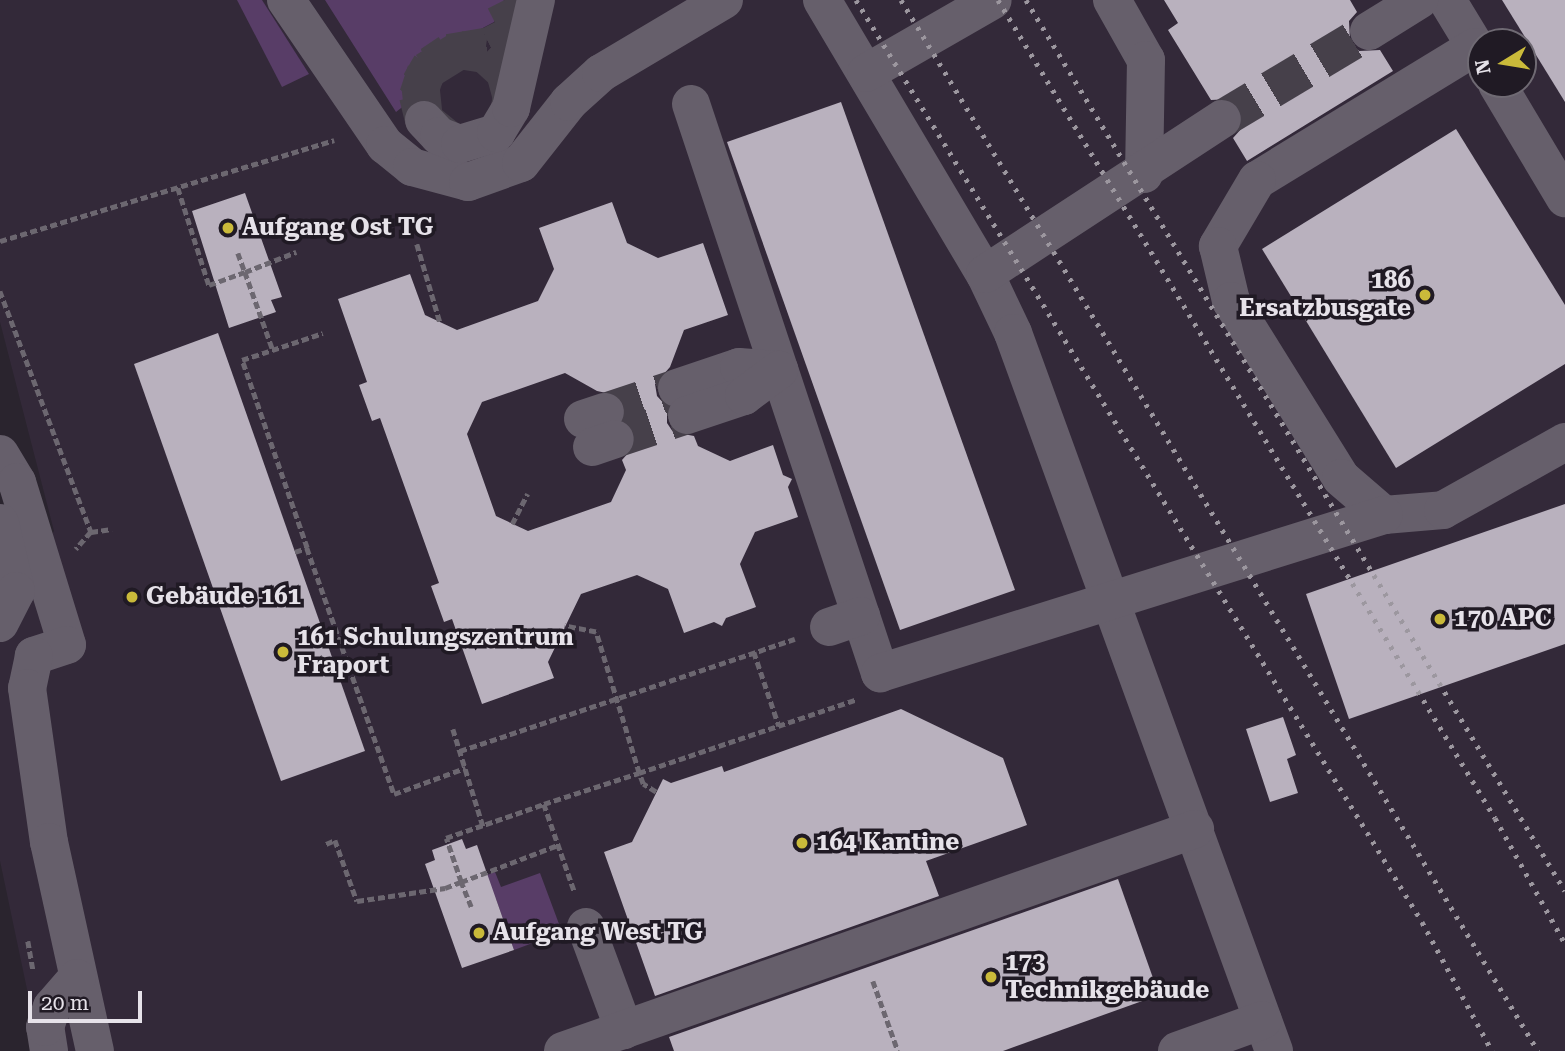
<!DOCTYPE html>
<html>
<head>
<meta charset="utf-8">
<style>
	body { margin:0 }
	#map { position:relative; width:1565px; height:1051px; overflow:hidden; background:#2a242e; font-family:"Roboto Serif",serif }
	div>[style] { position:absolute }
	.built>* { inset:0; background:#332939 }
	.green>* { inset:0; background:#583d67 }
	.building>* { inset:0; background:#b9b1be }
	.minor-tunnel>* { height:38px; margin-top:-19px; transform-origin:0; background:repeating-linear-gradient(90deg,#46404a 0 38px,transparent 0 57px) }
	.path>* { height:4.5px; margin-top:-2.25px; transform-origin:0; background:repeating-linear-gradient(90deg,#6c6770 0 7px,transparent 0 10.5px) }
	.minor>* { height:38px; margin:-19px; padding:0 19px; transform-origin:19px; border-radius:19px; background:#665f6b }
	.rail>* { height:5px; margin-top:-2.5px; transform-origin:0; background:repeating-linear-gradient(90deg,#9c979f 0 3.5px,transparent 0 10.5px) }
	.dots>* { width:19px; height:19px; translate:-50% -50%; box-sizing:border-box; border:4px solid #201a24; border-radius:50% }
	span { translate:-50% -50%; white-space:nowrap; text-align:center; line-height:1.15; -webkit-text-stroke:7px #201a24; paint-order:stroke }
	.poi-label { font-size:24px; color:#e6e2e9; font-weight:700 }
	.left { translate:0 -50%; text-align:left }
	.right { translate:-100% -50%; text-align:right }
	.north { position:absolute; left:1467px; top:28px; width:70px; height:70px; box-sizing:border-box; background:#201a24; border:2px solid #6f6a73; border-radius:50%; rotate:259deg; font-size:19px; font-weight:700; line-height:28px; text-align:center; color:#e6e2e9 }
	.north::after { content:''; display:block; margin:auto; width:24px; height:32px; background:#caba3a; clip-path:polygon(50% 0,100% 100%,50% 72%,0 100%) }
	.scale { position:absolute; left:28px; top:991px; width:114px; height:32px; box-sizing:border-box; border:4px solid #e6e2e9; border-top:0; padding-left:9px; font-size:21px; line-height:24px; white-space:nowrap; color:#e6e2e9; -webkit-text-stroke:5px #201a24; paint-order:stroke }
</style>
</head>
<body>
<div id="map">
	<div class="built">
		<i style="clip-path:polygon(evenodd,0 0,1565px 0,1565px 1051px,40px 1051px,0 861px,0 627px,54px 531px,0 322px,0 0,1481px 42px,1523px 42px,1523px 84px,1481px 84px,1481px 42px)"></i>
	</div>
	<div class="green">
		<i style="clip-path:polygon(237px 0,262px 0,309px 74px,282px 87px)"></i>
		<i style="clip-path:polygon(325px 0,504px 0,494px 22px,434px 54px,410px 101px,396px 112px)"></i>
		<i style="clip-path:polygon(495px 872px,501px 887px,540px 873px,562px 932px,514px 950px,496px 899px,476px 879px)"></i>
	</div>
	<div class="building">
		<i style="clip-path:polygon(1164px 0,1350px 0,1357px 12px,1349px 21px,1350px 42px,1359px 51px,1380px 50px,1393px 71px,1247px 161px,1233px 138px,1242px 128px,1241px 108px,1231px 99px,1211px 100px,1168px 30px,1178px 23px)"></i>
		<i style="clip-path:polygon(1502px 0,1565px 0,1565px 102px)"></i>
		<i style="clip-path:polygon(841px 102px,1015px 590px,900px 630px,727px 142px)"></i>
		<i style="clip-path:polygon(1456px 129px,1565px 305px,1565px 364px,1396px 468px,1262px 249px)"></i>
		<i style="clip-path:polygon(245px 193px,282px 297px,271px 300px,276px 312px,229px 328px,192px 211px)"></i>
		<i style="clip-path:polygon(evenodd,612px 202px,627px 243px,658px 258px,703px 243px,728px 315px,684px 330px,670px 367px,655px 384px,657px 396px,667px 407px,667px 423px,673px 432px,694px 436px,698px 446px,730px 461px,773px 445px,783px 475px,792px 479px,788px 487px,798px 517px,755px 532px,740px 564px,756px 607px,726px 618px,722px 626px,714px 622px,684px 633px,668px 589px,637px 575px,581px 594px,548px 662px,554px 678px,482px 704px,452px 619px,444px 622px,431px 586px,439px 583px,380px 418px,372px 421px,359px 385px,367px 382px,338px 299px,410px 274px,425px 315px,457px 330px,538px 301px,554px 269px,539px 228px,612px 202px,565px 373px,597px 391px,620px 396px,636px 444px,622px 460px,626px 470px,611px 502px,528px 531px,496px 516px,467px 434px,482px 402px,565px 373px)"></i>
		<i style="clip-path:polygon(218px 333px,365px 751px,281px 781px,134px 364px)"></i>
		<i style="clip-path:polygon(1565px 504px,1565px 644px,1349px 719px,1306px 594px)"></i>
		<i style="clip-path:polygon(901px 709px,1003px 758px,1027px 825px,926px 861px,939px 896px,655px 996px,604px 852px,632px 842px,663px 779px,671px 783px,722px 766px,724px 772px)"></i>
		<i style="clip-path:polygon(1283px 717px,1296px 755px,1287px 759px,1298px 793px,1270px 802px,1246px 729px)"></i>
		<i style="clip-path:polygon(462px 839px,466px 849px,477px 845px,514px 950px,462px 968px,425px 864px,435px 860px,432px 850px)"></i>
		<i style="clip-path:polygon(1118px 879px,1159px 995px,1003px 1051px,674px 1051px,669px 1037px)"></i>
	</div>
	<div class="minor-tunnel">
		<i style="left:1222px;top:119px;width:171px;rotate:-30.9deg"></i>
		<i style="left:424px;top:120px;width:25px;rotate:-104deg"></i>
		<i style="left:418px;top:96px;width:26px;rotate:-72deg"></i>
		<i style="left:426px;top:71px;width:39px;rotate:-32deg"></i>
		<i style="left:459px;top:50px;width:26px;rotate:9deg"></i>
		<i style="left:485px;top:54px;width:27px;rotate:42deg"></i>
		<i style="left:505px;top:72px;width:27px;rotate:75deg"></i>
		<i style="left:512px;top:98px;width:18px;rotate:103deg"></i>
		<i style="left:450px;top:141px;width:33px;rotate:-141deg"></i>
		<i style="left:424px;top:120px;width:36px;rotate:-96deg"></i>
		<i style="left:420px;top:84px;width:22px;rotate:-60deg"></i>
		<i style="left:431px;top:65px;width:22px;rotate:-34deg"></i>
		<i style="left:449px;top:53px;width:42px;rotate:-9.7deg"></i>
		<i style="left:490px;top:46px;width:25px;rotate:-27deg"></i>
		<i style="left:512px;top:35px;width:12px;rotate:-66deg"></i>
		<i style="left:517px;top:24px;width:27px;rotate:-117deg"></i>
		<i style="left:605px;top:412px;width:76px;rotate:-18.4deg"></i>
		<i style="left:615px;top:439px;width:76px;rotate:-18.4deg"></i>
	</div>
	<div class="path">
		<i style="left:178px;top:188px;width:102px;rotate:72.3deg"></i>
		<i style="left:209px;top:285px;width:38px;rotate:-20deg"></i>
		<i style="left:245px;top:272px;width:83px;rotate:70.3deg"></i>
		<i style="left:0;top:241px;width:349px;rotate:-16.8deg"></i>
		<i style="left:417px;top:244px;width:81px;rotate:73.6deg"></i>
		<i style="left:238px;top:253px;width:20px;rotate:70deg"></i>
		<i style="left:245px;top:272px;width:55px;rotate:-21.4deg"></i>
		<i style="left:0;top:291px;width:258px;rotate:69.3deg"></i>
		<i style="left:91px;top:532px;width:23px;rotate:131deg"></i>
		<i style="left:512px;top:524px;width:34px;rotate:-63deg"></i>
		<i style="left:91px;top:532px;width:21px;rotate:-8deg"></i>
		<i style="left:307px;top:548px;width:199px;rotate:-109.1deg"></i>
		<i style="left:242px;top:360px;width:85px;rotate:-18.4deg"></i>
		<i style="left:295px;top:552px;width:13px;rotate:-18deg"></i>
		<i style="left:307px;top:548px;width:261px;rotate:70.5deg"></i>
		<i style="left:394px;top:794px;width:76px;rotate:-20.1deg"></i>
		<i style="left:754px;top:652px;width:78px;rotate:71.3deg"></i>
		<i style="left:453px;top:729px;width:102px;rotate:72.8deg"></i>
		<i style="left:460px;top:751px;width:353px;rotate:-18.5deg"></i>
		<i style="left:656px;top:792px;width:15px;rotate:-148deg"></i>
		<i style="left:643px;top:784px;width:12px;rotate:-110deg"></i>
		<i style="left:639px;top:773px;width:228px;rotate:-18.7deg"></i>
		<i style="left:544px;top:804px;width:100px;rotate:-18.1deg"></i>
		<i style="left:639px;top:773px;width:147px;rotate:-107deg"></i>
		<i style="left:596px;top:632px;width:32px;rotate:-169deg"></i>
		<i style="left:326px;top:844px;width:10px;rotate:-24deg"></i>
		<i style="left:335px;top:840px;width:65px;rotate:70.2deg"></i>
		<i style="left:357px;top:901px;width:89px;rotate:-8.4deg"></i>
		<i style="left:445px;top:888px;width:17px;rotate:-21deg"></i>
		<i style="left:461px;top:882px;width:46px;rotate:-108.8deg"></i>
		<i style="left:446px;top:838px;width:104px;rotate:-19.1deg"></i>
		<i style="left:544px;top:804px;width:94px;rotate:70.8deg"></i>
		<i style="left:471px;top:907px;width:27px;rotate:-112deg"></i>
		<i style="left:461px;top:882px;width:104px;rotate:-20.9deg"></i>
		<i style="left:28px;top:941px;width:29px;rotate:80deg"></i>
		<i style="left:873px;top:981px;width:74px;rotate:70.3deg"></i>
	</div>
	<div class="minor">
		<i style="left:286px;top:0;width:176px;rotate:55.7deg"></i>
		<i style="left:385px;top:145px;width:35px;rotate:39deg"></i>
		<i style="left:412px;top:167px;width:58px;rotate:15deg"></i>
		<i style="left:468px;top:182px;width:56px;rotate:-19.7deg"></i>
		<i style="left:521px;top:163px;width:78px;rotate:-51.8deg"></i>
		<i style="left:569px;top:102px;width:43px;rotate:-42.2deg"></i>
		<i style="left:601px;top:73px;width:143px;rotate:-30.7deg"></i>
		<i style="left:822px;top:0;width:319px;rotate:59.3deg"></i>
		<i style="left:985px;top:274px;width:65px;rotate:64.6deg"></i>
		<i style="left:1013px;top:333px;width:764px;rotate:70.02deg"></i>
		<i style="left:1112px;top:0;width:69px;rotate:60.5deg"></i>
		<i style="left:1146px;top:60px;width:114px;rotate:91deg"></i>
		<i style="left:1447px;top:0;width:66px;rotate:58.7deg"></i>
		<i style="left:1369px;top:31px;width:59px;rotate:-31.8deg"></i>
		<i style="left:1475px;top:47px;width:255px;rotate:148.6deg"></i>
		<i style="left:1257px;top:180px;width:77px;rotate:120.6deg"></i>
		<i style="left:1218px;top:246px;width:57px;rotate:76.7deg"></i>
		<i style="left:1231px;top:301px;width:208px;rotate:58.1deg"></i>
		<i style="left:1341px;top:478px;width:57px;rotate:40.7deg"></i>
		<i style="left:1384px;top:515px;width:59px;rotate:-4.8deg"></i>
		<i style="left:1443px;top:510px;width:140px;rotate:-29.1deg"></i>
		<i style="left:866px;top:73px;width:146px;rotate:-29.9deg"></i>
		<i style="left:1497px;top:84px;width:133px;rotate:59.2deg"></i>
		<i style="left:691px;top:104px;width:600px;rotate:71.63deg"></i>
		<i style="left:880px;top:673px;width:528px;rotate:-17.41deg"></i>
		<i style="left:424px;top:120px;width:22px;rotate:47deg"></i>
		<i style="left:439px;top:136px;width:22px;rotate:21deg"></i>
		<i style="left:460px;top:144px;width:38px;rotate:-17deg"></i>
		<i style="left:496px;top:133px;width:29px;rotate:-59deg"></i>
		<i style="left:511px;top:108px;width:111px;rotate:-77deg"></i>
		<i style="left:985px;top:274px;width:283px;rotate:-33.2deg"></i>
		<i style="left:677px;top:388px;width:65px;rotate:-18.7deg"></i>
		<i style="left:739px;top:367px;width:40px;rotate:4.3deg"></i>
		<i style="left:687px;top:415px;width:60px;rotate:-18.4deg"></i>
		<i style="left:744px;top:396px;width:44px;rotate:-36.6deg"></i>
		<i style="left:583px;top:419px;width:23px;rotate:-18deg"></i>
		<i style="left:592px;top:447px;width:24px;rotate:-19deg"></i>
		<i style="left:0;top:454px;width:33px;rotate:59deg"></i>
		<i style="left:17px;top:482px;width:170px;rotate:72.9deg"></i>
		<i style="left:67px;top:645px;width:35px;rotate:162deg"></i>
		<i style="left:34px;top:656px;width:33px;rotate:102deg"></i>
		<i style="left:27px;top:688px;width:156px;rotate:81.9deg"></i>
		<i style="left:49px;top:842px;width:214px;rotate:77.6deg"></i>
		<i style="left:0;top:523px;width:70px;rotate:76.8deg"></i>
		<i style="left:16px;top:591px;width:36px;rotate:117deg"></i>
		<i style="left:829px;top:627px;width:34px;rotate:-19deg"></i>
		<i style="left:586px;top:927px;width:110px;rotate:69.7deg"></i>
		<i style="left:49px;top:1051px;width:24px;rotate:-99deg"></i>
		<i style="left:45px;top:1027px;width:21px;rotate:-71deg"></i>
		<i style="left:52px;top:1007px;width:38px;rotate:-49deg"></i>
		<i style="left:563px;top:1051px;width:670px;rotate:-19.35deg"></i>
		<i style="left:1177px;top:1051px;width:91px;rotate:-19.8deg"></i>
	</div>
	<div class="rail">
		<i style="left:856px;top:0;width:1082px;rotate:58.45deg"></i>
		<i style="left:1422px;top:922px;width:147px;rotate:61.5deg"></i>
		<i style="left:901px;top:0;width:1229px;rotate:58.78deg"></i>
		<i style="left:998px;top:0;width:957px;rotate:58.72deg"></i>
		<i style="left:1495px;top:818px;width:144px;rotate:60.9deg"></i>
		<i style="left:1026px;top:0;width:1041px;rotate:58.83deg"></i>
	</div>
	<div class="dots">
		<i style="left:228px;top:228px;background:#caba3a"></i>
		<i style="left:1425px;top:295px;background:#caba3a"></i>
		<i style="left:132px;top:597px;background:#caba3a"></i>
		<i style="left:1440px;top:619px;background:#caba3a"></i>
		<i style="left:283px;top:652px;background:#caba3a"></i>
		<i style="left:802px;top:843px;background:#caba3a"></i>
		<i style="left:479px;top:933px;background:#caba3a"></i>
		<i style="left:991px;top:977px;background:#caba3a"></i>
	</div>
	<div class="poi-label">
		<span class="left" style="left:242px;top:228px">Aufgang Ost TG</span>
		<span class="right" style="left:1411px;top:295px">186<br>Ersatzbusgate</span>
		<span class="left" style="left:146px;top:597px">Gebäude 161</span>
		<span class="left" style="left:1454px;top:619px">170 APC</span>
		<span class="left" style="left:297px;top:652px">161 Schulungszentrum<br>Fraport</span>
		<span class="left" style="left:816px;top:843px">164 Kantine</span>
		<span class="left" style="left:493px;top:933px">Aufgang West TG</span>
		<span class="left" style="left:1005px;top:977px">173<br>Technikgebäude</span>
	</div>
	<div class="north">N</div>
	<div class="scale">20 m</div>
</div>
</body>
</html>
